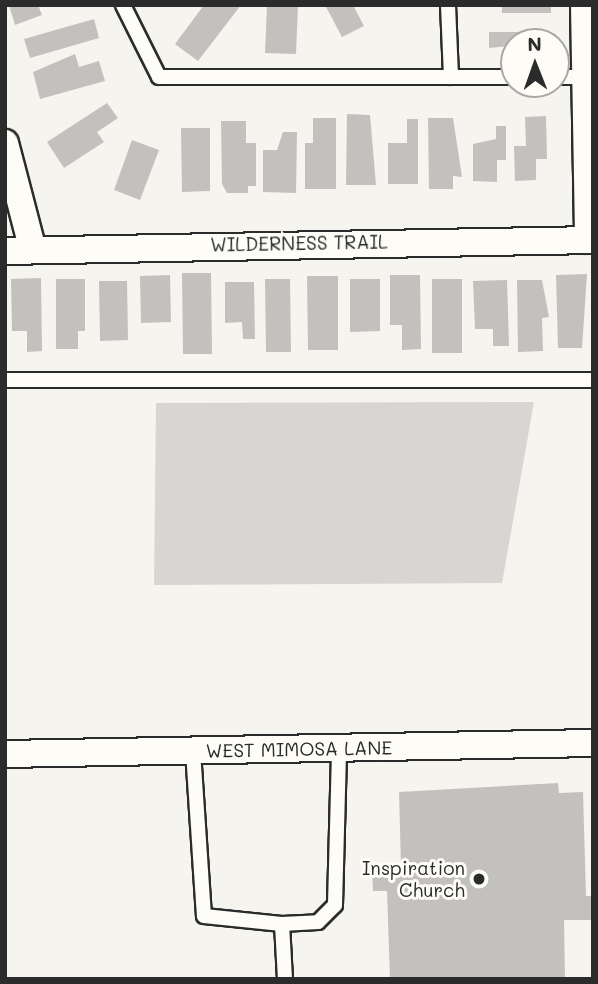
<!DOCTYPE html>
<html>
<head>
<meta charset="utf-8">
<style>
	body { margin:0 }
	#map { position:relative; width:598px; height:984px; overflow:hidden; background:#f5f4ef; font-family:Mali,sans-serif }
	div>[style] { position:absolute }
	.green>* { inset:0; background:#d7d6d2 }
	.building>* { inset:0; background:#c2c1be }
	.roads { filter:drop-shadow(2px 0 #2b2b2b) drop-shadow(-2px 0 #2b2b2b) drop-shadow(0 2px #2b2b2b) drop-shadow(0 -2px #2b2b2b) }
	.lane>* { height:14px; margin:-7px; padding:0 7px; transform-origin:7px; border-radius:7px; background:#fdfcf7 }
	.street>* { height:26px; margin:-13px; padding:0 13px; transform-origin:13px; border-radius:13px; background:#fdfcf7 }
	.dots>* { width:19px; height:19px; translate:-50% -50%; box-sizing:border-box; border:4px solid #fdfcf7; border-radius:50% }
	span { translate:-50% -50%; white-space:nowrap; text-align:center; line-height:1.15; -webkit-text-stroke:6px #fdfcf7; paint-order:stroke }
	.street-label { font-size:19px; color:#2b2b2b }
	.poi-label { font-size:19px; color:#2b2b2b }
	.right { translate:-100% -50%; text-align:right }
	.frame { position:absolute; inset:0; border:7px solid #2b2b2b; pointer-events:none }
	.north { position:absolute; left:500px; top:28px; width:70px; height:70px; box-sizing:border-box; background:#fdfcf7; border:2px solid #a9a8a5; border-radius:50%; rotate:359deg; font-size:19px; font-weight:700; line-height:28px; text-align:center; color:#2b2b2b }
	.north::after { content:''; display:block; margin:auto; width:24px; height:32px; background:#2b2b2b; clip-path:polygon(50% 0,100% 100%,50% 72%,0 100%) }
</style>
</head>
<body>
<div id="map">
	<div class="green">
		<i style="clip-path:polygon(534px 402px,502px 583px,154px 585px,156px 403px)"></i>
	</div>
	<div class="building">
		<i style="clip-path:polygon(9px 5px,38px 5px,42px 15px,15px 25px)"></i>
		<i style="clip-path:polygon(204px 5px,241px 5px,198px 61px,175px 44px)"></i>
		<i style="clip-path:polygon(267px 5px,298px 5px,296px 54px,265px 53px)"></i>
		<i style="clip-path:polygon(325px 5px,353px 5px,364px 26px,342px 37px)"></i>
		<i style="clip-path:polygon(502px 5px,551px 5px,551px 13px,502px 13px)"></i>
		<i style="clip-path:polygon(94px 19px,99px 38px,30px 58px,24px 39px)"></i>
		<i style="clip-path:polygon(489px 32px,549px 32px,549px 42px,489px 48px)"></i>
		<i style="clip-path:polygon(75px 54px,79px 67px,99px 61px,105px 81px,40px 99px,33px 72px)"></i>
		<i style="clip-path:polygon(107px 103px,118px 118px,97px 132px,104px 142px,64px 168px,47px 142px)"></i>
		<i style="clip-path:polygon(347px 114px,370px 115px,376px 185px,346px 185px)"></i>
		<i style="clip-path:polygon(546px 116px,547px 159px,536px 159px,536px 180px,515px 181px,514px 146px,526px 146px,525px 117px)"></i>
		<i style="clip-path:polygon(313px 118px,336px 118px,336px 189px,305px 189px,305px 143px,313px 143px)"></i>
		<i style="clip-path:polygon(428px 118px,453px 118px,462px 177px,453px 176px,453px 189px,429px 189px)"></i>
		<i style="clip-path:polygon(407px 119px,418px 119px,418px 184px,388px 184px,388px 143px,407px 143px)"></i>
		<i style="clip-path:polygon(221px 121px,246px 121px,246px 143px,256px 143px,256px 186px,248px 186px,248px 193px,227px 193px,222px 184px)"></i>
		<i style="clip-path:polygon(496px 126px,506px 126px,506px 160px,497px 160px,497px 182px,473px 181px,473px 144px,496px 139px)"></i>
		<i style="clip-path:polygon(181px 128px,210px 128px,210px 191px,182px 192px)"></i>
		<i style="clip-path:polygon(283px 132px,297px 132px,296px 193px,263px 192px,263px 150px,277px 150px)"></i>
		<i style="clip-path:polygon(132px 140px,159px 150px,140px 200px,114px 190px)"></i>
		<i style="clip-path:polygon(182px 273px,211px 273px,212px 354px,183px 354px)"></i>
		<i style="clip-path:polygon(587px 274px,582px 348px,558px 348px,556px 275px)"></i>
		<i style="clip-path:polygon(170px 275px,171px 322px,141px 323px,140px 276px)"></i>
		<i style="clip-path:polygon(390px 275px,420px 275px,421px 349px,402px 350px,402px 325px,390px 325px)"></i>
		<i style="clip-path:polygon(307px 276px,338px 276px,338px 350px,308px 350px)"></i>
		<i style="clip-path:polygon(41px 278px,42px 351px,27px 352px,27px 331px,12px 331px,11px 279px)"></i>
		<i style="clip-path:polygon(56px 279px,85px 279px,85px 331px,78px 331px,78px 349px,56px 349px)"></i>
		<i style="clip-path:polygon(265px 279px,290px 279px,291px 352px,266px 352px)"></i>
		<i style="clip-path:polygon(350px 279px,380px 279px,380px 331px,350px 332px)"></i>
		<i style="clip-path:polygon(432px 279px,462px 279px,462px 353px,432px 353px)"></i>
		<i style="clip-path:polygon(507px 280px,509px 346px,493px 346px,493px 329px,475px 329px,473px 281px)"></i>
		<i style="clip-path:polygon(517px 280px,542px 280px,549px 317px,542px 318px,543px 351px,518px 352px)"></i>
		<i style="clip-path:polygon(99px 281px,127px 281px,128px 340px,100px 341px)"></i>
		<i style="clip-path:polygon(225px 282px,254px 282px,255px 339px,243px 339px,242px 322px,225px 323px)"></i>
		<i style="clip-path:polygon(558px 783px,559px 793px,583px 792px,586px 896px,593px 896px,593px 920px,564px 920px,565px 979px,390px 979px,387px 891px,373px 891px,372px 867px,401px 866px,399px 792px)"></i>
	</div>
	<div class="roads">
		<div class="lane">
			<i style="left:123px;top:5px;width:80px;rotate:63.4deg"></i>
			<i style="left:159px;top:77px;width:355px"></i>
			<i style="left:448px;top:5px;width:72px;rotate:87.6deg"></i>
			<i style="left:556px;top:77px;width:35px"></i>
			<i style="left:5px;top:380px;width:588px"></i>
			<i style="left:193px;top:751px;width:165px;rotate:86.2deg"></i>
			<i style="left:204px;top:916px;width:78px;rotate:5.9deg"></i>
			<i style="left:282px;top:924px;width:55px;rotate:86.9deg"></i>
			<i style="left:282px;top:924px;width:36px;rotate:-3deg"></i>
			<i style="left:318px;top:922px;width:24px;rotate:-45deg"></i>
			<i style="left:335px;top:905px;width:157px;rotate:-88.5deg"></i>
		</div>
		<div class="street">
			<i style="left:584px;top:5px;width:235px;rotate:89deg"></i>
			<i style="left:5px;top:143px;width:107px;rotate:75.4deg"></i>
			<i style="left:5px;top:251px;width:588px;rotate:-1.07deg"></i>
			<i style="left:5px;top:754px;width:588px;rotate:-1.07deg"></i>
		</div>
	</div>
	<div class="dots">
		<i style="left:479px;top:879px;background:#2b2b2b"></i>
	</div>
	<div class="street-label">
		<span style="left:299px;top:243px;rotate:-1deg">WILDERNESS TRAIL</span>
		<span style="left:299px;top:749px;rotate:-1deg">WEST MIMOSA LANE</span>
	</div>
	<div class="poi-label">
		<span class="right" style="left:465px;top:879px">Inspiration<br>Church</span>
	</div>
	<div class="frame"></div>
	<div class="north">N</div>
</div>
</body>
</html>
